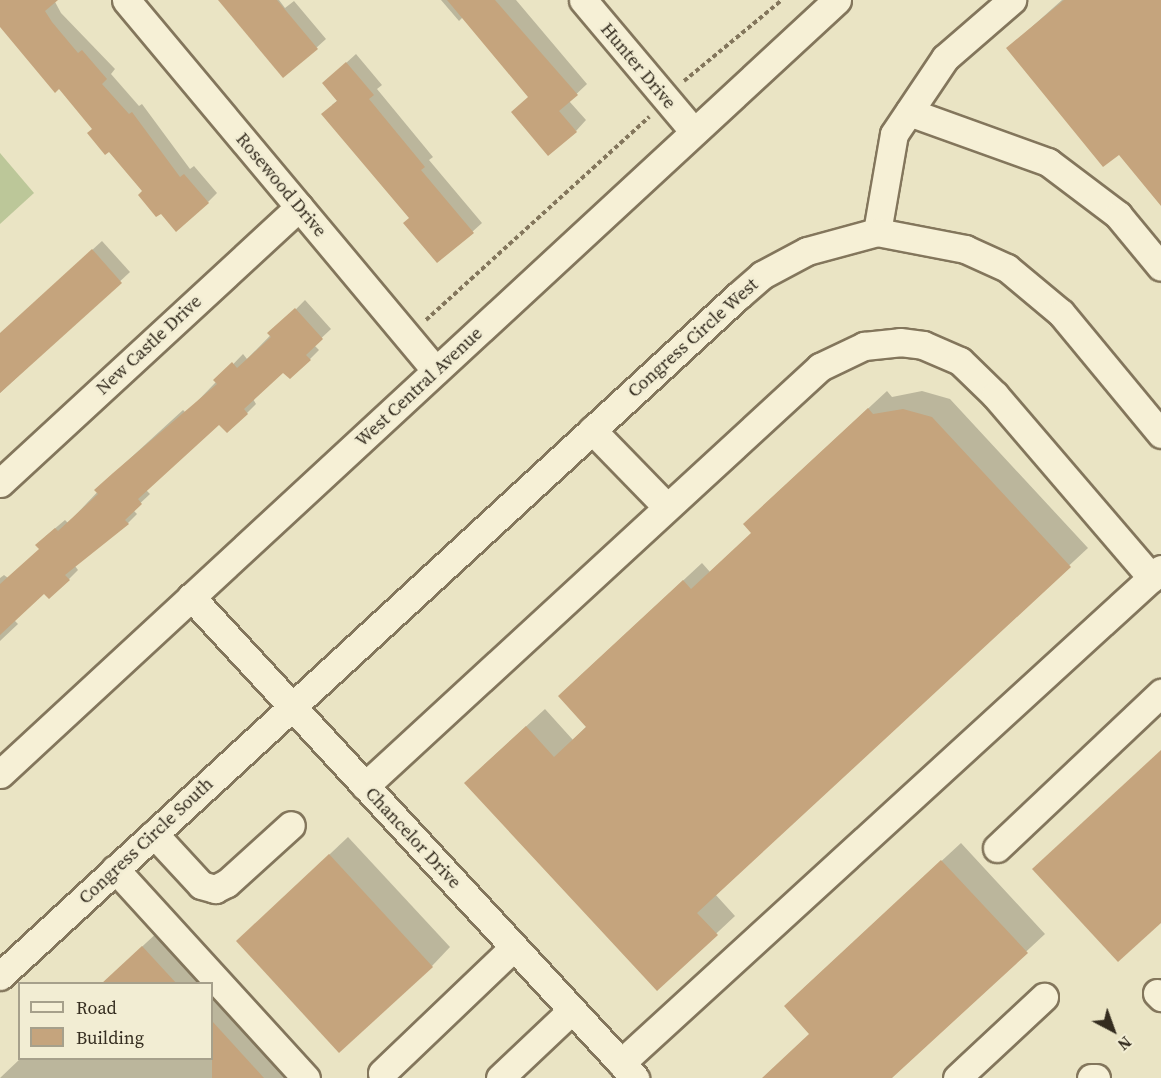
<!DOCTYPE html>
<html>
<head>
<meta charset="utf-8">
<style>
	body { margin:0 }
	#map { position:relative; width:1161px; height:1078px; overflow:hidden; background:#eae4c4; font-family:"Source Serif 4",serif }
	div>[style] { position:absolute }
	.green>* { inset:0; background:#bcc799 }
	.shadow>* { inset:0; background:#0003 }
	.building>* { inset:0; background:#c5a47d }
	.path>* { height:4px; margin-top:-2px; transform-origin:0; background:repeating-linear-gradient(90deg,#83765c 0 4.5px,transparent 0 7.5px) }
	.roads { filter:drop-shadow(2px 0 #83765c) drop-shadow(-2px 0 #83765c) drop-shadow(0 2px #83765c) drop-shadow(0 -2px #83765c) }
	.minor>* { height:27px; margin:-13.5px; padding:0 13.5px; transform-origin:13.5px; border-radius:13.5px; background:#f6f0d6 }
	span { translate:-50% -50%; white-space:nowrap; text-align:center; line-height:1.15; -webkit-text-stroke:4.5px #f2edd3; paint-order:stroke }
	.street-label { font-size:18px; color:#342c1f }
	.legend { position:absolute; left:18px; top:982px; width:195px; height:78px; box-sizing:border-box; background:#f2edd3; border:2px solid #a6a08b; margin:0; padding:8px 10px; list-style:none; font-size:18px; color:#342c1f }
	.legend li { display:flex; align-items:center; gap:12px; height:30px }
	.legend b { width:30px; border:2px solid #a6a08b }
	.north { position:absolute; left:1083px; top:1000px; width:60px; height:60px; -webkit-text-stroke:4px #f2edd3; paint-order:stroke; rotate:139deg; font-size:16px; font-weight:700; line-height:24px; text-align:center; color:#342c1f }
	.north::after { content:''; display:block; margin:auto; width:21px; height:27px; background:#342c1f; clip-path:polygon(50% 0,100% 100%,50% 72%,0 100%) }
</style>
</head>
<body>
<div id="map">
	<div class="green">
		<i style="clip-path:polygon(0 153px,34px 193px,0 224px)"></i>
	</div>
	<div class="shadow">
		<i style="clip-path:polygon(0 0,54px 0,61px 13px,115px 69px,111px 74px,139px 106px,142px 104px,190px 169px,194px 166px,217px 193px,208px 202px,93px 128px,0 16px)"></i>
		<i style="clip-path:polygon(219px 0,279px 0,285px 8px,294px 1px,326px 39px,316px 48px)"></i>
		<i style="clip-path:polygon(441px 0,516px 0,587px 84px,569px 101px,586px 120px,576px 131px,530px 96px,463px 17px,459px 21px)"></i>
		<i style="clip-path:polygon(1062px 0,1161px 0,1161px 204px,1119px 153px,1008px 48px)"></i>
		<i style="clip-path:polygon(356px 54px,382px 85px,377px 89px,433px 157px,429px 160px,482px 223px,472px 232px,411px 217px,332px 105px,338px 100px,324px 83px)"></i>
		<i style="clip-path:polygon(102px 241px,130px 272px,0 393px,0 334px)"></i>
		<i style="clip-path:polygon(305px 300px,331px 329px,314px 345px,319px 350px,310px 359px,284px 370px,253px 399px,256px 404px,247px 413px,220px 422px,146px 490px,150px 494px,133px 510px,137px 514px,128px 523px,75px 566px,78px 570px,69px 579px,44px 592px,14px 620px,18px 624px,0 641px,0 578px,4px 575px,8px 578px,40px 549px,46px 536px,65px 520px,68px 523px,124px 464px,183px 410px,186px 413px,243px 354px,247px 359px)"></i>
		<i style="clip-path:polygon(887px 391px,892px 397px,922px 391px,950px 399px,1088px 548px,715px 894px,735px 916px,657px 989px,484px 765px,545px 709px,573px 740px,587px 726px,578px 678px,702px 563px,710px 572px,752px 533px,763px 506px)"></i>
		<i style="clip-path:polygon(348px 837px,450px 947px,432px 966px,238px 941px)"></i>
		<i style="clip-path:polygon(961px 843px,1045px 934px,890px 1078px,763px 1078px,811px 1034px,804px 988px)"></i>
		<i style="clip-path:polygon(161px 929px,299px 1078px,0 1078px,21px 1058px,212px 1058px,212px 984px,102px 984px)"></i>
	</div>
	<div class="building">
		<i style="clip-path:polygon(0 0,58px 0,45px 11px,52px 22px,78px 53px,82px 50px,107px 79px,102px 84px,129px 114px,132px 112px,180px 177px,184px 174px,209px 203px,176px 232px,161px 214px,156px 217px,138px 195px,142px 191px,109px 152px,105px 155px,87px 133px,92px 129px,59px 89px,55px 93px,0 27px)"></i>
		<i style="clip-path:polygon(218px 0,277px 0,318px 49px,283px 78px)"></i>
		<i style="clip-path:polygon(447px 0,495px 0,578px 95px,559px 111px,577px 132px,548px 156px,511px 112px,528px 97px)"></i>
		<i style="clip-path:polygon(1064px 0,1161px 0,1161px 206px,1119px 155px,1103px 167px,1006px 48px)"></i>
		<i style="clip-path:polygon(346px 62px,374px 95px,369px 99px,425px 167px,421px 170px,474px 233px,437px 263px,403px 223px,409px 218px,321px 114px,337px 101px,322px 83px)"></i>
		<i style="clip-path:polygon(92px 249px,122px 283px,0 393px,0 333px)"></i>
		<i style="clip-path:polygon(295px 308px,323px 339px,306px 355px,311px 360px,290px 379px,283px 373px,244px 409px,248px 414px,227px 433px,219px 425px,138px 499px,142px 504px,125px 520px,129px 524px,65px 575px,70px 580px,49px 599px,44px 594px,0 635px,0 584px,39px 549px,35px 545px,55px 528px,58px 531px,98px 494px,94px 490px,113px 473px,217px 384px,213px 380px,232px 362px,237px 368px,271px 337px,267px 333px)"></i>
		<i style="clip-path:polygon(868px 408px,873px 414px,903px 409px,932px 417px,1071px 567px,697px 913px,718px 935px,657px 991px,464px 783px,526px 726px,554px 757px,586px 727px,558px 696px,683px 580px,691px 589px,751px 533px,743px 524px)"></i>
		<i style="clip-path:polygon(1161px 750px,1161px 923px,1118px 962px,1032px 869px)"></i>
		<i style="clip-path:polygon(329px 854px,433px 967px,339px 1053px,236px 941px)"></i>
		<i style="clip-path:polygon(941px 860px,1028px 953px,892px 1078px,762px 1078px,809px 1034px,784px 1006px)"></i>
		<i style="clip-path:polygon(142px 946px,177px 984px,101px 984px)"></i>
		<i style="clip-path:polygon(212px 1021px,264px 1078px,212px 1078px)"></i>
	</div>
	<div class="path">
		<i style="left:684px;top:81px;width:127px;rotate:-39.6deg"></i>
		<i style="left:426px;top:320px;width:302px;rotate:-42.3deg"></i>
	</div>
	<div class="roads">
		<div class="minor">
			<i style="left:126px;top:0;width:483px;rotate:50.1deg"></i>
			<i style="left:583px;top:0;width:172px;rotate:49.9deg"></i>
			<i style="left:909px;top:112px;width:148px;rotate:19.8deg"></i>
			<i style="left:1048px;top:162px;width:88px;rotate:37.1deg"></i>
			<i style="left:1118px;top:215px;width:67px;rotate:50.4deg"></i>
			<i style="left:877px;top:232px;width:99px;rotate:-80.2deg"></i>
			<i style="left:894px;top:134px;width:92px;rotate:-56.1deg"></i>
			<i style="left:945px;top:58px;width:89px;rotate:-40.9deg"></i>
			<i style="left:592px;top:430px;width:107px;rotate:45.8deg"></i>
			<i style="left:0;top:483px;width:407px;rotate:-42.7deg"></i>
			<i style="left:191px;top:597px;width:655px;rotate:47.29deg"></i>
			<i style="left:0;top:774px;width:1140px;rotate:-42.76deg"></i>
			<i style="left:365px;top:786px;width:619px;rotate:-42.64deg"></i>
			<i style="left:820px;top:367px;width:49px;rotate:-25.5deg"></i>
			<i style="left:864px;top:346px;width:36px;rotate:-6deg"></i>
			<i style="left:900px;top:342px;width:23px;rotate:7deg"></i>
			<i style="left:923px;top:345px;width:40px;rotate:23.4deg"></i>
			<i style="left:960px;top:361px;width:49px;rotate:44.2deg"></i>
			<i style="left:995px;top:395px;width:241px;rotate:49.4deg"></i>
			<i style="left:154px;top:834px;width:69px;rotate:47.3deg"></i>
			<i style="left:201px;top:885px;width:15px;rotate:16deg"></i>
			<i style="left:215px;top:889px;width:13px;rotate:-27deg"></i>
			<i style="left:227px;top:883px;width:86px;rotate:-42.2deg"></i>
			<i style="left:997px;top:848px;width:226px;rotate:-43.4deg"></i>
			<i style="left:115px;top:869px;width:283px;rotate:47.6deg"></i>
			<i style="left:0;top:976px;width:1004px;rotate:-42.66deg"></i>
			<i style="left:738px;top:296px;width:32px;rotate:-41deg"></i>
			<i style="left:762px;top:275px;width:51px;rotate:-28.1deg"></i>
			<i style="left:807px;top:251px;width:73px;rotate:-15.2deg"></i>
			<i style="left:877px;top:232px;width:90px;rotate:10.9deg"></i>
			<i style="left:965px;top:249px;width:46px;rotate:24.3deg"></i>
			<i style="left:1007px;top:268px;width:70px;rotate:39.8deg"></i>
			<i style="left:1061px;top:313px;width:157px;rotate:50.4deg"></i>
			<i style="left:1157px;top:993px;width:6px;rotate:45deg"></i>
			<i style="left:621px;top:1063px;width:732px;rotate:-42.45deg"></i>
			<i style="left:382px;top:1073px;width:182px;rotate:-43.7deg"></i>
			<i style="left:500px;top:1078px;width:99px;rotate:-43.4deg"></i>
			<i style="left:957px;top:1078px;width:119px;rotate:-43deg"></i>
			<i style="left:1091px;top:1078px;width:5px"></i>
		</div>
	</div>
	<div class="street-label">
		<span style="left:638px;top:66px;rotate:50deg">Hunter Drive</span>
		<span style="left:281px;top:185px;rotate:50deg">Rosewood Drive</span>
		<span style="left:693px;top:338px;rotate:-42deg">Congress Circle West</span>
		<span style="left:149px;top:345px;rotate:-43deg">New Castle Drive</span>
		<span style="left:419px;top:387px;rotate:-43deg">West Central Avenue</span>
		<span style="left:413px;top:838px;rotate:47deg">Chancelor Drive</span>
		<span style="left:146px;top:841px;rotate:-43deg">Congress Circle South</span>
	</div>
	<ul class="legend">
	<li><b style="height:8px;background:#f6f0d6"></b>Road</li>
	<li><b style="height:16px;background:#c5a47d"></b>Building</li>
	</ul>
	<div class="north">N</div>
</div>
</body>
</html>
